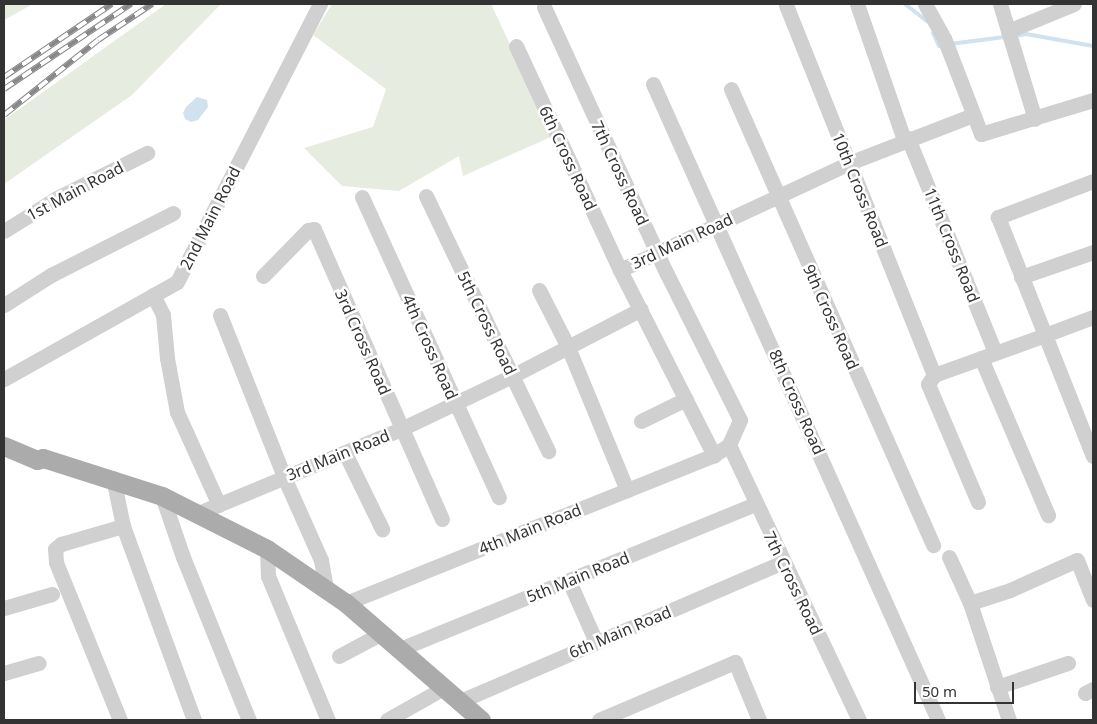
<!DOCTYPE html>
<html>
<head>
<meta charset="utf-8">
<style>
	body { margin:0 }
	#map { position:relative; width:1097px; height:724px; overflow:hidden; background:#fff; font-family:"Noto Sans",sans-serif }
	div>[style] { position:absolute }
	.green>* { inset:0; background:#e6ecdf }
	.water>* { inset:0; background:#cfe2ee }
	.stream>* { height:4px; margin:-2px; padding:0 2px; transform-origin:2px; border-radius:2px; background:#cfe2ee }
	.minor>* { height:15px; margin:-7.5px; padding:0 7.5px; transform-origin:7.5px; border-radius:7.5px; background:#d0d0d0 }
	.major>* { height:19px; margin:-9.5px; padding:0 9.5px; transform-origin:9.5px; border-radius:9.5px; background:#ababab }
	.rail>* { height:5.5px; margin-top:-2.75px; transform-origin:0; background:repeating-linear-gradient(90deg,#fff 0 11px,#888 0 22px); box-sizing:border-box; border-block:1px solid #888 }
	span { translate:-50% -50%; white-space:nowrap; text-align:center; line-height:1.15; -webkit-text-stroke:5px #fff; paint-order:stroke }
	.street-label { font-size:16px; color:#333 }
	.frame { position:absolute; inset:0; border:5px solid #333; pointer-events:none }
	.scale { position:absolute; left:914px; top:682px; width:100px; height:22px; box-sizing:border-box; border:2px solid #333; border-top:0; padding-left:6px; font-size:15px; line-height:18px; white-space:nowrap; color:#333; -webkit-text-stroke:4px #fff; paint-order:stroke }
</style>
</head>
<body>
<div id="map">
	<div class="green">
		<i style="clip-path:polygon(4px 4px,33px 4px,4px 20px)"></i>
		<i style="clip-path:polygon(166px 4px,221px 4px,132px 95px,4px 184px,4px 120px)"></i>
		<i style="clip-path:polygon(332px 4px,491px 4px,553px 136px,463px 176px,459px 156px,399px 191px,342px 186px,304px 148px,373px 127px,386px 89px,313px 35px)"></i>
	</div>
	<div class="water">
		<i style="clip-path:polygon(197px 97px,207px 100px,208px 107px,198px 120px,191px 122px,185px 119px,183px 113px,186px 107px)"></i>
	</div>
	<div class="stream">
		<i style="left:905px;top:4px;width:28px;rotate:38deg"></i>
		<i style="left:933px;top:33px;width:14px;rotate:65deg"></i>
		<i style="left:939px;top:46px;width:4px;rotate:-14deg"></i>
		<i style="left:1015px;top:36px;width:11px;rotate:-10deg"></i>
		<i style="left:1026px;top:34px;width:68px;rotate:10.2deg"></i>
		<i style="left:950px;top:44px;width:55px;rotate:-7.3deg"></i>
	</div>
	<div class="minor">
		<i style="left:857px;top:4px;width:144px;rotate:70.9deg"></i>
		<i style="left:925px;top:4px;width:39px;rotate:61deg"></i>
		<i style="left:944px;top:38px;width:103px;rotate:68.9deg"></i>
		<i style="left:981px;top:134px;width:117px;rotate:-16.9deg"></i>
		<i style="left:1000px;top:4px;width:120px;rotate:73.1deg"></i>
		<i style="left:786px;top:5px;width:399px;rotate:68.2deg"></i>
		<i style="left:544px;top:7px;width:294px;rotate:65.3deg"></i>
		<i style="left:667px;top:274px;width:163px;rotate:63.4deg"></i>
		<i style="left:740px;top:420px;width:27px;rotate:114deg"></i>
		<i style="left:1008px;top:31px;width:71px;rotate:-22.2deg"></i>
		<i style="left:516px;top:46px;width:247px;rotate:65.1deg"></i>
		<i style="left:620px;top:270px;width:208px;rotate:63.1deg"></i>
		<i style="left:653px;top:84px;width:697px;rotate:65.86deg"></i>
		<i style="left:731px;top:89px;width:499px;rotate:66.1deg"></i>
		<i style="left:908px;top:138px;width:231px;rotate:67.9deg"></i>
		<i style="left:1093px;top:181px;width:102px;rotate:159.2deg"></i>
		<i style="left:998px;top:217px;width:127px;rotate:68.3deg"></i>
		<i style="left:1045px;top:335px;width:51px;rotate:-20.6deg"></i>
		<i style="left:426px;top:196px;width:283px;rotate:64.4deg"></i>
		<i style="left:362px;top:197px;width:330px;rotate:65.5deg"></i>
		<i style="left:4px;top:231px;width:62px;rotate:-31.9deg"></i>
		<i style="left:57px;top:198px;width:101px;rotate:-26.6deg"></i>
		<i style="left:620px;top:270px;width:253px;rotate:-25deg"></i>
		<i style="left:849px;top:163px;width:133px;rotate:-21.2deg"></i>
		<i style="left:263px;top:276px;width:64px;rotate:-45.6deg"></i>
		<i style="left:308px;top:230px;width:6px;rotate:-9deg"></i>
		<i style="left:314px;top:229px;width:317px;rotate:66.2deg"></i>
		<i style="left:1021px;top:277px;width:76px;rotate:-19.1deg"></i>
		<i style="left:539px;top:290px;width:64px;rotate:63deg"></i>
		<i style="left:568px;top:347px;width:155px;rotate:67.6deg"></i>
		<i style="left:153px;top:295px;width:22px;rotate:63deg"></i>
		<i style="left:163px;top:315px;width:43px;rotate:84.7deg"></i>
		<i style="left:167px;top:358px;width:55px;rotate:79.5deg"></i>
		<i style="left:177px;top:412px;width:102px;rotate:65.7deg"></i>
		<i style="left:4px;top:305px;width:56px;rotate:-32.6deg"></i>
		<i style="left:51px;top:275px;width:137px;rotate:-26.9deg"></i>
		<i style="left:220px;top:315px;width:174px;rotate:68.4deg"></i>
		<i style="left:284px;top:477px;width:91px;rotate:66deg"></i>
		<i style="left:321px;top:560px;width:29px;rotate:80deg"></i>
		<i style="left:981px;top:358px;width:171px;rotate:66.9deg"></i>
		<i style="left:4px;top:379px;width:198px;rotate:-29.3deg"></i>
		<i style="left:177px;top:282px;width:313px;rotate:-62.8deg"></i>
		<i style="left:641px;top:421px;width:50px;rotate:-26.1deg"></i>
		<i style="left:345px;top:453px;width:85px;rotate:64deg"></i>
		<i style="left:113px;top:478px;width:49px;rotate:78.2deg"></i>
		<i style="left:162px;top:496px;width:65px;rotate:71deg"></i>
		<i style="left:183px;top:557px;width:176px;rotate:68deg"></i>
		<i style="left:978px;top:502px;width:128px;rotate:-113deg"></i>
		<i style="left:928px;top:384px;width:11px;rotate:-56deg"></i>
		<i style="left:934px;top:375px;width:118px;rotate:-19.8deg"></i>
		<i style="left:1045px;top:335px;width:130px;rotate:68.4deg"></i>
		<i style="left:196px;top:514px;width:222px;rotate:-22.5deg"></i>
		<i style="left:401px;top:429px;width:123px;rotate:-25.5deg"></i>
		<i style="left:512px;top:376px;width:145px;rotate:-27.4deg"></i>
		<i style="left:267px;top:549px;width:27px;rotate:88deg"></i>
		<i style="left:268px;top:576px;width:156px;rotate:67.4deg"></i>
		<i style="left:949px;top:557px;width:51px;rotate:65.5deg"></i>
		<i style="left:970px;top:603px;width:123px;rotate:71.6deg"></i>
		<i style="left:569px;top:581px;width:67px;rotate:66.1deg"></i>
		<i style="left:346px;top:603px;width:397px;rotate:-21.9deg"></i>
		<i style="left:714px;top:455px;width:18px;rotate:-34deg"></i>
		<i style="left:729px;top:445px;width:304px;rotate:64.7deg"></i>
		<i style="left:970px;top:603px;width:42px;rotate:-18deg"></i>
		<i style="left:1010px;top:590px;width:73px;rotate:-24.1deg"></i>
		<i style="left:1077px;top:560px;width:43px;rotate:68.2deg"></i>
		<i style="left:4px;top:608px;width:50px;rotate:-16.3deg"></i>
		<i style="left:400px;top:649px;width:384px;rotate:-22.2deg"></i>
		<i style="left:339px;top:656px;width:49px;rotate:-28.1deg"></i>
		<i style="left:4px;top:673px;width:36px;rotate:-16deg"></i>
		<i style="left:997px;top:687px;width:75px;rotate:-18.7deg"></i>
		<i style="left:1085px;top:693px;width:9px;rotate:-27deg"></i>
		<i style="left:458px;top:702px;width:354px;rotate:-23.3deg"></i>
		<i style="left:120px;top:720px;width:170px;rotate:-112.1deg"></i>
		<i style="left:56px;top:562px;width:13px;rotate:-94deg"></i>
		<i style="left:55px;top:549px;width:8px;rotate:-40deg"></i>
		<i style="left:61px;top:544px;width:65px;rotate:-16.2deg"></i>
		<i style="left:123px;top:526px;width:207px;rotate:69.9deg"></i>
		<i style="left:387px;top:720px;width:67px;rotate:-29.6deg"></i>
		<i style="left:599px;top:720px;width:148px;rotate:-23.1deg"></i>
		<i style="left:735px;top:662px;width:63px;rotate:67.5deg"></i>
	</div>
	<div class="major">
		<i style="left:4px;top:446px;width:36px;rotate:23deg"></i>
		<i style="left:37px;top:460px;width:6px;rotate:-18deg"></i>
		<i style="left:43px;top:458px;width:125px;rotate:17.7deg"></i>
		<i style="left:162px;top:496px;width:118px;rotate:26.8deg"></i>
		<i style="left:267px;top:549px;width:96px;rotate:34.4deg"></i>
		<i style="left:346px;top:603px;width:179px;rotate:40.9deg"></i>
	</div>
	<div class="rail">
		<i style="left:4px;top:77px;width:130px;rotate:-34.1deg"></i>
		<i style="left:4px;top:89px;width:153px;rotate:-33.8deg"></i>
		<i style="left:4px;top:115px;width:120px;rotate:-38.6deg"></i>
		<i style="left:98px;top:40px;width:65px;rotate:-33.7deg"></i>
	</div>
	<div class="street-label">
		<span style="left:568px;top:158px;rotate:65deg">6th Cross Road</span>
		<span style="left:620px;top:173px;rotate:65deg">7th Cross Road</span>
		<span style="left:860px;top:190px;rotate:68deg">10th Cross Road</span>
		<span style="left:75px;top:191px;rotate:-28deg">1st Main Road</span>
		<span style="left:210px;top:218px;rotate:-63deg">2nd Main Road</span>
		<span style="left:682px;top:241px;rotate:-25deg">3rd Main Road</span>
		<span style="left:952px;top:245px;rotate:68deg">11th Cross Road</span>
		<span style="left:831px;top:317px;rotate:66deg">9th Cross Road</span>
		<span style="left:487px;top:323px;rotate:64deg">5th Cross Road</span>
		<span style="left:363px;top:342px;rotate:66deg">3rd Cross Road</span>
		<span style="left:430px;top:347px;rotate:66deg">4th Cross Road</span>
		<span style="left:797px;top:402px;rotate:66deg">8th Cross Road</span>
		<span style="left:338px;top:455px;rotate:-22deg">3rd Main Road</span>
		<span style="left:530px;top:529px;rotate:-22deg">4th Main Road</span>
		<span style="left:578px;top:577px;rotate:-22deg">5th Main Road</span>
		<span style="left:793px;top:583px;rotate:64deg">7th Cross Road</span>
		<span style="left:620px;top:632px;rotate:-23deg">6th Main Road</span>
	</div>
	<div class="frame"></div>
	<div class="scale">50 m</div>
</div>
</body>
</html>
